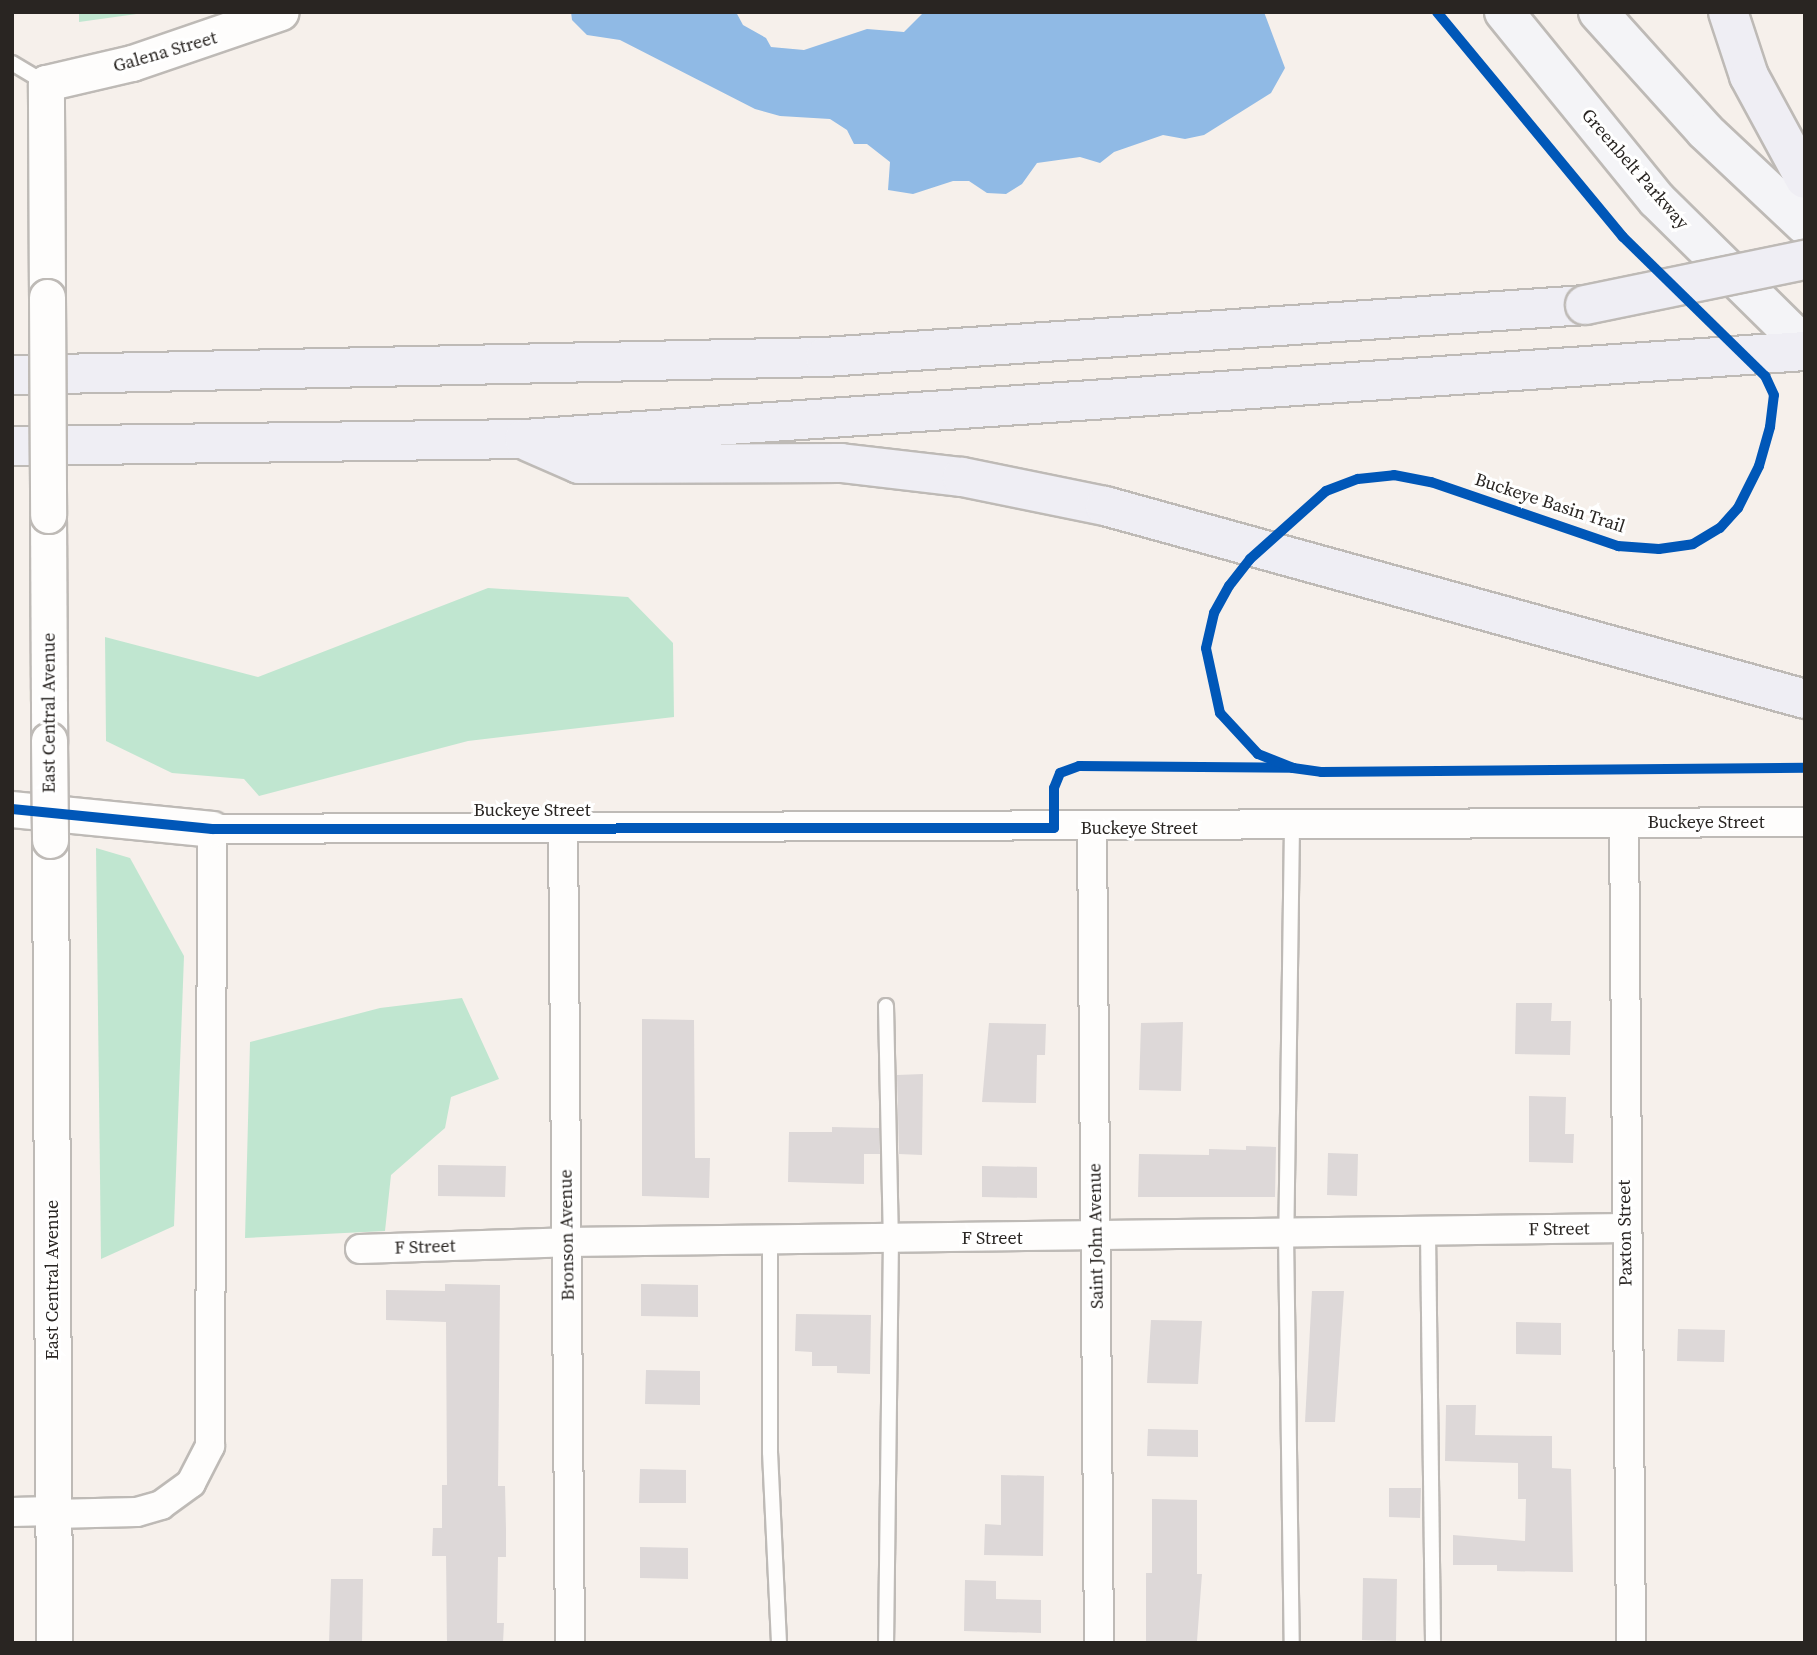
<!DOCTYPE html>
<html>
<head>
<meta charset="utf-8">
<style>
	body { margin:0 }
	#map { position:relative; width:1817px; height:1655px; overflow:hidden; background:#f6f0eb; font-family:"Source Serif 4",serif }
	div>[style] { position:absolute }
	.green>* { inset:0; background:#c0e6d0 }
	.water>* { inset:0; background:#90bae5 }
	.building>* { inset:0; background:#ddd8d8 }
	.roads { filter:drop-shadow(2px 0 #bebab6) drop-shadow(-2px 0 #bebab6) drop-shadow(0 2px #bebab6) drop-shadow(0 -2px #bebab6) }
	.service>* { height:14px; margin:-7px; padding:0 7px; transform-origin:7px; border-radius:7px; background:#fefdfc }
	.minor>* { height:28px; margin:-14px; padding:0 14px; transform-origin:14px; border-radius:14px; background:#fefdfc }
	.tertiary>* { height:35px; margin:-17.5px; padding:0 17.5px; transform-origin:17.5px; border-radius:17.5px; background:#fefdfc }
	.primary>* { height:38px; margin:-19px; padding:0 19px; transform-origin:19px; border-radius:19px; background:#f4f4f7 }
	.motorway>* { height:38px; margin:-19px; padding:0 19px; transform-origin:19px; border-radius:19px; background:#efeef4 }
	.bridges { filter:drop-shadow(2px 0 #bebab6) drop-shadow(-2px 0 #bebab6) drop-shadow(0 2px #bebab6) drop-shadow(0 -2px #bebab6) }
	.tertiary-bridge>* { height:35px; margin:-17.5px; padding:0 17.5px; transform-origin:17.5px; border-radius:17.5px; background:#fefdfc }
	.motorway-bridge>* { height:38px; margin:-19px; padding:0 19px; transform-origin:19px; border-radius:19px; background:#efeef4 }
	.cycleway>* { height:10px; margin:-5px; padding:0 5px; transform-origin:5px; border-radius:5px; background:#0057b8 }
	span { translate:-50% -50%; white-space:nowrap; text-align:center; line-height:1.15; -webkit-text-stroke:6px #fff; paint-order:stroke }
	.street-label { font-size:18px; color:#292522 }
	.frame { position:absolute; inset:0; border:14px solid #292522; pointer-events:none }
</style>
</head>
<body>
<div id="map">
	<div class="green">
		<i style="clip-path:polygon(79px 12px,151px 12px,79px 22px)"></i>
		<i style="clip-path:polygon(488px 588px,628px 597px,673px 643px,674px 717px,468px 741px,259px 796px,244px 779px,172px 773px,106px 741px,105px 637px,258px 677px)"></i>
		<i style="clip-path:polygon(96px 848px,130px 858px,184px 956px,174px 1226px,101px 1259px)"></i>
		<i style="clip-path:polygon(462px 998px,499px 1079px,451px 1097px,445px 1128px,391px 1175px,385px 1231px,245px 1238px,250px 1042px,380px 1008px)"></i>
	</div>
	<div class="water">
		<i style="clip-path:polygon(571px 12px,736px 12px,743px 25px,766px 38px,771px 47px,804px 50px,867px 29px,904px 32px,924px 12px,1264px 12px,1285px 68px,1271px 93px,1204px 135px,1185px 139px,1163px 135px,1114px 152px,1100px 163px,1080px 157px,1037px 163px,1022px 184px,1006px 194px,987px 193px,969px 181px,953px 181px,913px 194px,888px 190px,890px 162px,867px 144px,854px 144px,847px 130px,830px 119px,780px 116px,755px 109px,620px 40px,587px 35px,572px 20px)"></i>
	</div>
	<div class="building">
		<i style="clip-path:polygon(1516px 1003px,1552px 1003px,1551px 1021px,1571px 1021px,1570px 1055px,1515px 1054px)"></i>
		<i style="clip-path:polygon(642px 1019px,694px 1020px,695px 1158px,710px 1158px,709px 1198px,642px 1196px)"></i>
		<i style="clip-path:polygon(1183px 1022px,1181px 1091px,1139px 1090px,1141px 1023px)"></i>
		<i style="clip-path:polygon(989px 1023px,1046px 1024px,1045px 1055px,1037px 1055px,1036px 1103px,982px 1102px)"></i>
		<i style="clip-path:polygon(923px 1074px,922px 1155px,899px 1154px,897px 1075px)"></i>
		<i style="clip-path:polygon(1529px 1096px,1566px 1097px,1565px 1134px,1574px 1134px,1573px 1163px,1529px 1162px)"></i>
		<i style="clip-path:polygon(832px 1127px,879px 1128px,880px 1154px,864px 1154px,864px 1184px,788px 1182px,789px 1132px,832px 1132px)"></i>
		<i style="clip-path:polygon(1246px 1146px,1276px 1147px,1275px 1197px,1138px 1197px,1139px 1154px,1209px 1155px,1209px 1149px,1246px 1150px)"></i>
		<i style="clip-path:polygon(1328px 1153px,1358px 1154px,1357px 1196px,1327px 1195px)"></i>
		<i style="clip-path:polygon(438px 1165px,506px 1166px,505px 1197px,438px 1196px)"></i>
		<i style="clip-path:polygon(982px 1166px,1037px 1167px,1037px 1198px,982px 1197px)"></i>
		<i style="clip-path:polygon(445px 1284px,500px 1285px,498px 1486px,505px 1486px,506px 1529px,506px 1557px,498px 1557px,497px 1623px,504px 1623px,503px 1643px,447px 1643px,446px 1556px,432px 1556px,433px 1528px,442px 1528px,442px 1485px,447px 1485px,446px 1322px,386px 1320px,386px 1290px,445px 1291px)"></i>
		<i style="clip-path:polygon(641px 1284px,698px 1285px,698px 1317px,641px 1316px)"></i>
		<i style="clip-path:polygon(1312px 1291px,1344px 1291px,1335px 1422px,1305px 1422px)"></i>
		<i style="clip-path:polygon(796px 1314px,871px 1315px,870px 1374px,837px 1373px,837px 1366px,812px 1366px,812px 1352px,795px 1351px)"></i>
		<i style="clip-path:polygon(1151px 1320px,1202px 1321px,1198px 1384px,1147px 1383px)"></i>
		<i style="clip-path:polygon(1516px 1322px,1561px 1323px,1561px 1355px,1516px 1354px)"></i>
		<i style="clip-path:polygon(1678px 1329px,1725px 1330px,1724px 1362px,1677px 1361px)"></i>
		<i style="clip-path:polygon(646px 1370px,700px 1371px,700px 1405px,645px 1404px)"></i>
		<i style="clip-path:polygon(1446px 1405px,1476px 1405px,1475px 1435px,1552px 1436px,1552px 1468px,1571px 1469px,1573px 1572px,1497px 1571px,1497px 1565px,1453px 1565px,1453px 1535px,1525px 1541px,1526px 1499px,1518px 1499px,1518px 1463px,1445px 1461px)"></i>
		<i style="clip-path:polygon(1148px 1429px,1198px 1430px,1198px 1457px,1147px 1456px)"></i>
		<i style="clip-path:polygon(640px 1469px,686px 1470px,686px 1503px,639px 1503px)"></i>
		<i style="clip-path:polygon(1001px 1475px,1044px 1476px,1043px 1556px,984px 1555px,985px 1524px,1001px 1525px)"></i>
		<i style="clip-path:polygon(1389px 1488px,1421px 1488px,1420px 1518px,1389px 1517px)"></i>
		<i style="clip-path:polygon(1152px 1499px,1197px 1500px,1197px 1574px,1202px 1574px,1197px 1641px,1146px 1641px,1146px 1573px,1152px 1573px)"></i>
		<i style="clip-path:polygon(640px 1547px,688px 1548px,688px 1579px,640px 1578px)"></i>
		<i style="clip-path:polygon(1363px 1578px,1397px 1579px,1396px 1641px,1362px 1640px)"></i>
		<i style="clip-path:polygon(331px 1579px,363px 1579px,362px 1643px,329px 1643px)"></i>
		<i style="clip-path:polygon(965px 1580px,996px 1581px,996px 1599px,1041px 1600px,1041px 1633px,964px 1631px)"></i>
	</div>
	<div class="roads">
		<div class="service">
			<i style="left:12px;top:63px;width:39px;rotate:31deg"></i>
			<i style="left:1292px;top:826px;width:408px;rotate:90.8deg"></i>
			<i style="left:1286px;top:1234px;width:409px;rotate:89.2deg"></i>
			<i style="left:886px;top:1006px;width:232px;rotate:88.8deg"></i>
			<i style="left:891px;top:1238px;width:405px;rotate:90.7deg"></i>
			<i style="left:1428px;top:1232px;width:411px;rotate:89.3deg"></i>
			<i style="left:770px;top:1239px;width:213px;rotate:90deg"></i>
			<i style="left:770px;top:1452px;width:191px;rotate:87.3deg"></i>
		</div>
		<div class="minor">
			<i style="left:1624px;top:823px;width:820px;rotate:89.51deg"></i>
			<i style="left:563px;top:827px;width:816px;rotate:89.51deg"></i>
			<i style="left:1092px;top:829px;width:814px;rotate:89.51deg"></i>
			<i style="left:360px;top:1249px;width:207px;rotate:-1.9deg"></i>
			<i style="left:567px;top:1242px;width:1058px;rotate:-0.76deg"></i>
			<i style="left:12px;top:1512px;width:41px;rotate:-1.4deg"></i>
			<i style="left:53px;top:1514px;width:84px;rotate:-1.4deg"></i>
			<i style="left:137px;top:1512px;width:25px;rotate:-16deg"></i>
			<i style="left:161px;top:1505px;width:37px;rotate:-36deg"></i>
			<i style="left:191px;top:1483px;width:42px;rotate:-62.8deg"></i>
			<i style="left:210px;top:1446px;width:617px;rotate:-89.81deg"></i>
			<i style="left:212px;top:829px;width:1593px;rotate:-0.25deg"></i>
		</div>
		<div class="tertiary">
			<i style="left:47px;top:297px;width:214px;rotate:-90.3deg"></i>
			<i style="left:46px;top:83px;width:88px;rotate:-13.1deg"></i>
			<i style="left:132px;top:63px;width:157px;rotate:-18.9deg"></i>
			<i style="left:48px;top:515px;width:225px;rotate:89.7deg"></i>
			<i style="left:12px;top:809px;width:201px;rotate:5.7deg"></i>
			<i style="left:50px;top:840px;width:803px;rotate:89.71deg"></i>
		</div>
		<div class="primary">
			<i style="left:1504px;top:12px;width:242px;rotate:50.9deg"></i>
			<i style="left:1657px;top:200px;width:208px;rotate:44.6deg"></i>
			<i style="left:1598px;top:12px;width:160px;rotate:48deg"></i>
			<i style="left:1705px;top:131px;width:137px;rotate:43.2deg"></i>
		</div>
		<div class="motorway">
			<i style="left:1728px;top:12px;width:67px;rotate:71.8deg"></i>
			<i style="left:1749px;top:76px;width:117px;rotate:61.5deg"></i>
			<i style="left:12px;top:375px;width:813px;rotate:-1.27deg"></i>
			<i style="left:825px;top:357px;width:762px;rotate:-3.91deg"></i>
			<i style="left:529px;top:442px;width:55px;rotate:23.7deg"></i>
			<i style="left:579px;top:464px;width:262px;rotate:-0.2deg"></i>
			<i style="left:841px;top:463px;width:122px;rotate:6.6deg"></i>
			<i style="left:962px;top:477px;width:146px;rotate:11.5deg"></i>
			<i style="left:1105px;top:506px;width:726px;rotate:15.41deg"></i>
			<i style="left:12px;top:446px;width:512px;rotate:-0.78deg"></i>
			<i style="left:524px;top:439px;width:1284px;rotate:-3.93deg"></i>
		</div>
	</div>
	<div class="bridges">
		<div class="tertiary-bridge">
			<i style="left:47px;top:297px;width:218px;rotate:89.7deg"></i>
			<i style="left:49px;top:740px;width:100px;rotate:89.4deg"></i>
		</div>
		<div class="motorway-bridge">
			<i style="left:1585px;top:305px;width:225px;rotate:-11.6deg"></i>
		</div>
	</div>
	<div class="cycleway">
		<i style="left:1293px;top:768px;width:28px;rotate:8deg"></i>
		<i style="left:1321px;top:772px;width:484px;rotate:-0.5deg"></i>
		<i style="left:12px;top:809px;width:201px;rotate:5.7deg"></i>
		<i style="left:212px;top:829px;width:842px;rotate:-0.07deg"></i>
		<i style="left:1054px;top:828px;width:40px;rotate:-90deg"></i>
		<i style="left:1054px;top:788px;width:16px;rotate:-68deg"></i>
		<i style="left:1060px;top:773px;width:20px;rotate:-20deg"></i>
		<i style="left:1079px;top:766px;width:214px;rotate:0.5deg"></i>
		<i style="left:1293px;top:768px;width:38px;rotate:-158deg"></i>
		<i style="left:1258px;top:754px;width:56px;rotate:-132.8deg"></i>
		<i style="left:1220px;top:713px;width:66px;rotate:-102.2deg"></i>
		<i style="left:1206px;top:648px;width:36px;rotate:-77deg"></i>
		<i style="left:1214px;top:613px;width:31px;rotate:-61deg"></i>
		<i style="left:1229px;top:586px;width:34px;rotate:-52deg"></i>
		<i style="left:1250px;top:559px;width:102px;rotate:-41.8deg"></i>
		<i style="left:1326px;top:491px;width:34px;rotate:-21deg"></i>
		<i style="left:1358px;top:479px;width:36px;rotate:-6deg"></i>
		<i style="left:1394px;top:475px;width:38px;rotate:11deg"></i>
		<i style="left:1431px;top:482px;width:198px;rotate:18.9deg"></i>
		<i style="left:1618px;top:546px;width:41px;rotate:4.2deg"></i>
		<i style="left:1659px;top:549px;width:34px;rotate:-8deg"></i>
		<i style="left:1693px;top:544px;width:31px;rotate:-31deg"></i>
		<i style="left:1720px;top:528px;width:27px;rotate:-48deg"></i>
		<i style="left:1738px;top:508px;width:47px;rotate:-63.4deg"></i>
		<i style="left:1759px;top:466px;width:41px;rotate:-74.2deg"></i>
		<i style="left:1770px;top:427px;width:32px;rotate:-83deg"></i>
		<i style="left:1774px;top:395px;width:21px;rotate:-115deg"></i>
		<i style="left:1765px;top:376px;width:199px;rotate:-135.6deg"></i>
		<i style="left:1623px;top:237px;width:292px;rotate:-129.6deg"></i>
	</div>
	<div class="street-label">
		<span style="left:165px;top:52px;rotate:-16deg">Galena Street</span>
		<span style="left:1635px;top:169px;rotate:49deg">Greenbelt Parkway</span>
		<span style="left:1550px;top:503px;rotate:18deg">Buckeye Basin Trail</span>
		<span style="left:49px;top:713px;rotate:-90deg">East Central Avenue</span>
		<span style="left:532px;top:810px">Buckeye Street</span>
		<span style="left:1706px;top:822px">Buckeye Street</span>
		<span style="left:1139px;top:828px">Buckeye Street</span>
		<span style="left:1559px;top:1229px;rotate:-1deg">F Street</span>
		<span style="left:1625px;top:1233px;rotate:-91deg">Paxton Street</span>
		<span style="left:567px;top:1235px;rotate:-91deg">Bronson Avenue</span>
		<span style="left:1096px;top:1236px;rotate:-91deg">Saint John Avenue</span>
		<span style="left:992px;top:1238px">F Street</span>
		<span style="left:425px;top:1247px;rotate:-2deg">F Street</span>
		<span style="left:52px;top:1280px;rotate:-90deg">East Central Avenue</span>
	</div>
	<div class="frame"></div>
</div>
</body>
</html>
